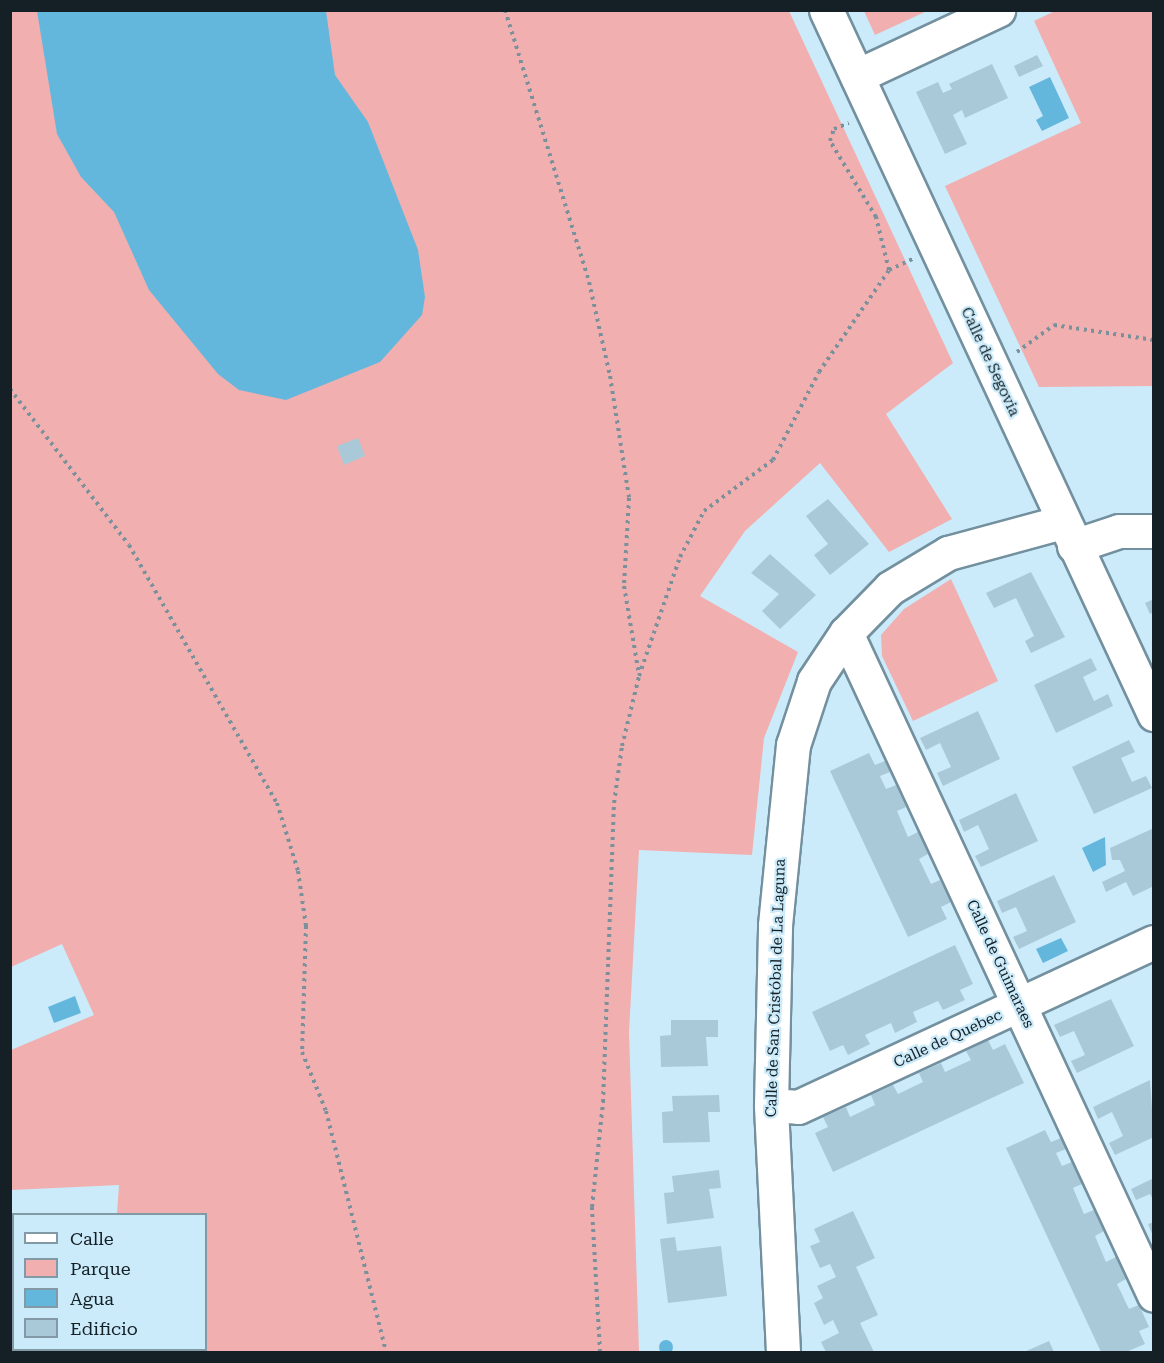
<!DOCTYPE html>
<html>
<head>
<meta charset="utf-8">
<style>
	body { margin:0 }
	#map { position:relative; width:1164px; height:1363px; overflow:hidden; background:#cbebfa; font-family:"Roboto Serif",serif }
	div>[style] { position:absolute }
	.green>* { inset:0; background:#f1afaf }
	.water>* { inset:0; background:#64b7dc }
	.round { border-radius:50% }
	.building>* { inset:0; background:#aac9d8 }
	.path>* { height:4px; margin-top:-2px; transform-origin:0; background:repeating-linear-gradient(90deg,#7a919c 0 3px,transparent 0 7.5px) }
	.roads { filter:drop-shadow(2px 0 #73909f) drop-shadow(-2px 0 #73909f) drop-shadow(0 2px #73909f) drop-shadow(0 -2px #73909f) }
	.minor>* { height:33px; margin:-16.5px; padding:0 16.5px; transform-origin:16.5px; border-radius:16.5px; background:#fff }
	span { translate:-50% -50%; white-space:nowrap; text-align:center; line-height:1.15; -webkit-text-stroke:4.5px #cbebfa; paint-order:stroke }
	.street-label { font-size:15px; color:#142026 }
	.frame { position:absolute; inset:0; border:12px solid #142026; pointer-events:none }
	.legend { position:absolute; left:12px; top:1213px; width:195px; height:138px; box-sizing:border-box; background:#cbebfa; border:2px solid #829aa5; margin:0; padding:8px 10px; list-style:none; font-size:18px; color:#142026 }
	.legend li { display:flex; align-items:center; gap:12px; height:30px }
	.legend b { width:30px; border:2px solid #829aa5 }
</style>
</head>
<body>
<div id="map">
	<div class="green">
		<i style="clip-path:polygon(11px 11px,789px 11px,953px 363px,886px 414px,952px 519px,889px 552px,820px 463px,745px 531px,700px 596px,798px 652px,764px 738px,752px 855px,639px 850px,629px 1032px,639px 1352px,11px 1352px,13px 1347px,206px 1350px,206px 1214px,117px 1214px,119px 1185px,11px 1190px,11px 1050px,94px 1015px,62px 944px,11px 967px)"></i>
		<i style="clip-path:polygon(864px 11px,927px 11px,875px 35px)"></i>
		<i style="clip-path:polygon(1055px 11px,1153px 11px,1153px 386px,1039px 387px,945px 186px,1081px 123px,1034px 21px)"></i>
		<i style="clip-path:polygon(951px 579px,998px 681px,913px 721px,882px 656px,881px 635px,904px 609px)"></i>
	</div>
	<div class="water">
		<i style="clip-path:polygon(37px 11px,326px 11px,335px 75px,368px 122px,418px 250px,425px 297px,422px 315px,380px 362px,286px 400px,239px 390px,218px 374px,149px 290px,114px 212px,81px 177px,57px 134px)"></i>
		<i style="clip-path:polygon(1050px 77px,1069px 118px,1042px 131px,1036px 120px,1043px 116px,1029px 87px)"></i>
		<i style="clip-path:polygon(1105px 837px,1106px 865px,1093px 872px,1082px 848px)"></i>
		<i style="clip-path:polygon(1061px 938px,1068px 951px,1043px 963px,1036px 949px)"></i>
		<i style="clip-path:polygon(75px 996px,81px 1013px,54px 1023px,48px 1007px)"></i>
		<i class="round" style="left:659px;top:1340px;width:14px;height:14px"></i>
	</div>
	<div class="building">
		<i style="clip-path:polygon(1037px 55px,1043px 66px,1019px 77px,1014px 66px)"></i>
		<i style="clip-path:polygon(992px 64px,1008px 98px,965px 118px,962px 110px,953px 115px,967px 144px,945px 154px,916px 92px,938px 82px,943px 93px,952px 89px,949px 84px)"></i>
		<i style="clip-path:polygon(358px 438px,365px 456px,344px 465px,337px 446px)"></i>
		<i style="clip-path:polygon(828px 499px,869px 544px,830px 575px,814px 555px,828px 544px,806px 516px)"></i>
		<i style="clip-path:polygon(770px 554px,816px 595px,780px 629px,762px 611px,779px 594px,751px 573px)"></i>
		<i style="clip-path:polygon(1031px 572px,1065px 637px,1031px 653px,1025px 641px,1034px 636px,1016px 598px,994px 608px,986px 593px)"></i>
		<i style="clip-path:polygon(1154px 599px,1154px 612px,1150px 614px,1145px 603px)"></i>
		<i style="clip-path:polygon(1091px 658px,1097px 670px,1083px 677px,1094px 701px,1108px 694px,1113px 706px,1056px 733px,1034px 685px)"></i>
		<i style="clip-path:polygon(978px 711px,1000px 759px,943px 786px,937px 773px,951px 767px,940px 743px,926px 750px,920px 738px)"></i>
		<i style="clip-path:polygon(1129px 740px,1135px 752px,1121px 758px,1132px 782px,1146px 776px,1152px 788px,1094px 814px,1072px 767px)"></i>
		<i style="clip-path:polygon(869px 753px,875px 765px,885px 761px,890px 772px,880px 776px,886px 789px,896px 785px,906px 807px,897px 811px,908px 837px,918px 832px,928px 854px,919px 859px,931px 884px,940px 880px,951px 902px,941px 907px,947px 919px,908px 937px,830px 771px)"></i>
		<i style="clip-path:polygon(1016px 793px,1038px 841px,981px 867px,975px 856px,989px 849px,978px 825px,964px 832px,959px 820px)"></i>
		<i style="clip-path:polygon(1154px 828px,1154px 886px,1133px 896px,1126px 882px,1106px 892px,1102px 882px,1125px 871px,1120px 860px,1112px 860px,1110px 848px)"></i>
		<i style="clip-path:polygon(1054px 875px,1076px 922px,1019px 949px,1013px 937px,1027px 931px,1016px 907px,1002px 913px,997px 901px)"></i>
		<i style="clip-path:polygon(955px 945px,973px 984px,960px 990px,965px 1000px,943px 1010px,938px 1001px,913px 1012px,917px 1022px,895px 1033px,891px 1023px,865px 1035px,870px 1044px,848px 1055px,843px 1045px,830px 1051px,812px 1012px)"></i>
		<i style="clip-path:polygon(1111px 999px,1134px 1046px,1077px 1073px,1071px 1061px,1085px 1055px,1074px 1031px,1060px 1037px,1054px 1025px)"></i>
		<i style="clip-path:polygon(671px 1020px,718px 1020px,718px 1037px,706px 1037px,708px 1066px,661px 1067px,660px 1036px,671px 1035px)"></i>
		<i style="clip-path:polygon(988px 1040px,993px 1050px,1005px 1044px,1024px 1083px,833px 1172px,815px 1133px,828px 1127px,823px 1117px,846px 1107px,850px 1117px,875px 1105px,871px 1095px,893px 1085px,898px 1094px,923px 1082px,919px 1073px,941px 1063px,945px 1072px,971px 1060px,966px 1051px)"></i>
		<i style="clip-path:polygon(1150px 1080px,1154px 1137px,1115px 1155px,1109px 1143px,1123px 1136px,1112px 1112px,1098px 1119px,1093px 1107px)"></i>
		<i style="clip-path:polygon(719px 1095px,720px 1112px,708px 1112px,710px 1142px,663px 1143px,662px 1112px,673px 1111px,672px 1096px)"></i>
		<i style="clip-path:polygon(1045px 1130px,1051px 1142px,1061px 1138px,1066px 1149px,1056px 1153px,1062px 1166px,1072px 1162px,1082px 1184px,1073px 1188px,1084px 1214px,1094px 1210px,1104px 1231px,1095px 1236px,1106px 1262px,1116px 1257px,1126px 1279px,1117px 1284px,1129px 1309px,1139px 1305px,1149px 1327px,1139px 1331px,1145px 1344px,1126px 1352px,1101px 1352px,1006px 1148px)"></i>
		<i style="clip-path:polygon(719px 1170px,721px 1188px,709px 1189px,714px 1218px,667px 1224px,664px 1193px,674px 1192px,672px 1176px)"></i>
		<i style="clip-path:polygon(1154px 1178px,1154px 1201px,1150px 1194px,1136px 1200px,1131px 1189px)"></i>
		<i style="clip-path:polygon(853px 1211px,875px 1258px,856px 1267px,878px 1315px,860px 1323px,874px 1352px,826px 1352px,821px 1342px,839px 1333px,833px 1320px,824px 1325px,814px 1303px,823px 1298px,817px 1286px,836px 1277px,830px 1264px,820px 1268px,810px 1246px,820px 1242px,814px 1229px)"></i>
		<i style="clip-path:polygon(1154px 1222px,1154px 1238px,1148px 1224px)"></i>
		<i style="clip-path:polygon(675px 1237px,677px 1251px,721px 1246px,727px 1296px,668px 1303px,660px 1239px)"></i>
		<i style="clip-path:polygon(1049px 1341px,1054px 1352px,1024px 1352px)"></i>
	</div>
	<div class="path">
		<i style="left:505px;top:10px;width:285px;rotate:72.8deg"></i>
		<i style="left:589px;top:282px;width:96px;rotate:77.4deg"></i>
		<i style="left:610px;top:376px;width:123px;rotate:81.1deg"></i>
		<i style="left:629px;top:498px;width:88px;rotate:93.3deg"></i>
		<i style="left:624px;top:586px;width:90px;rotate:80.4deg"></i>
		<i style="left:889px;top:270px;width:26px;rotate:-25deg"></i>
		<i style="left:1017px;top:352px;width:46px;rotate:-36.1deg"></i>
		<i style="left:1054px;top:325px;width:101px;rotate:8.5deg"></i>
		<i style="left:10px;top:389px;width:196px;rotate:52.7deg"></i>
		<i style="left:129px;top:545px;width:297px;rotate:60.2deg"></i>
		<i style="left:277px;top:803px;width:71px;rotate:72.8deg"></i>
		<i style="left:298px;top:871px;width:56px;rotate:81.7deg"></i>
		<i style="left:306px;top:926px;width:126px;rotate:91.8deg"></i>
		<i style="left:302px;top:1052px;width:64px;rotate:67.9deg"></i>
		<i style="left:326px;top:1111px;width:248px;rotate:76deg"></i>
		<i style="left:600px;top:1352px;width:145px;rotate:-93.2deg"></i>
		<i style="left:592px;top:1207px;width:106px;rotate:-84deg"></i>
		<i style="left:603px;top:1102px;width:299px;rotate:-87.9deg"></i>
		<i style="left:614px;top:803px;width:58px;rotate:-82deg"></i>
		<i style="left:622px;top:746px;width:72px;rotate:-76.3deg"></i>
		<i style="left:639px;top:676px;width:126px;rotate:-71deg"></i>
		<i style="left:680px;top:557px;width:52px;rotate:-62.4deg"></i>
		<i style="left:704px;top:511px;width:86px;rotate:-36.5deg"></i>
		<i style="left:773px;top:460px;width:99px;rotate:-62.4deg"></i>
		<i style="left:819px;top:372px;width:124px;rotate:-55.5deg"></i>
		<i style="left:889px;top:270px;width:55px;rotate:-103.8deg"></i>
		<i style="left:876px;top:217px;width:89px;rotate:-121.2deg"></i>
		<i style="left:830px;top:141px;width:13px;rotate:-72deg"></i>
		<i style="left:834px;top:129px;width:16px;rotate:-22deg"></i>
	</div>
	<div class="roads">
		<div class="minor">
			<i style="left:826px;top:10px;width:777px;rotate:65.02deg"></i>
			<i style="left:857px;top:76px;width:156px;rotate:-25.1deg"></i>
			<i style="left:1074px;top:546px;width:47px;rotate:-18.4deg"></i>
			<i style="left:1119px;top:531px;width:35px"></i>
			<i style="left:846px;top:633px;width:730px;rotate:65.05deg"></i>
			<i style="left:771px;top:1105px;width:27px;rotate:4deg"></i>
			<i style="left:798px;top:1107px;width:392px;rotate:-24.9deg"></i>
			<i style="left:783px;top:1352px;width:247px;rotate:-92.8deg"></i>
			<i style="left:771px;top:1105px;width:180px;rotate:-88.7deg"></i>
			<i style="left:775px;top:925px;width:181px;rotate:-84.3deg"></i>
			<i style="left:793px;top:745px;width:67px;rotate:-71.8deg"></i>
			<i style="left:814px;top:681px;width:58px;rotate:-56.3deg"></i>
			<i style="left:846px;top:633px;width:63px;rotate:-45.6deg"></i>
			<i style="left:890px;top:588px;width:68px;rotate:-31.1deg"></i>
			<i style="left:948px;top:553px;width:118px;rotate:-15.2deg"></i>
		</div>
	</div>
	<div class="street-label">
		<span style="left:990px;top:362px;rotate:65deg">Calle de Segovia</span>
		<span style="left:1000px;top:964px;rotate:65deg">Calle de Guimaraes</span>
		<span style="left:776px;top:988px;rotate:-88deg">Calle de San Cristóbal de La Laguna</span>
		<span style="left:948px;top:1039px;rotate:-25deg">Calle de Quebec</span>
	</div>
	<div class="frame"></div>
	<ul class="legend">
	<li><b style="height:8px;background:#fff"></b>Calle</li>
	<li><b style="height:16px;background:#f1afaf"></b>Parque</li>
	<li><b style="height:16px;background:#64b7dc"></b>Agua</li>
	<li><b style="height:16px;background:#aac9d8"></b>Edificio</li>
	</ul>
</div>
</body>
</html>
